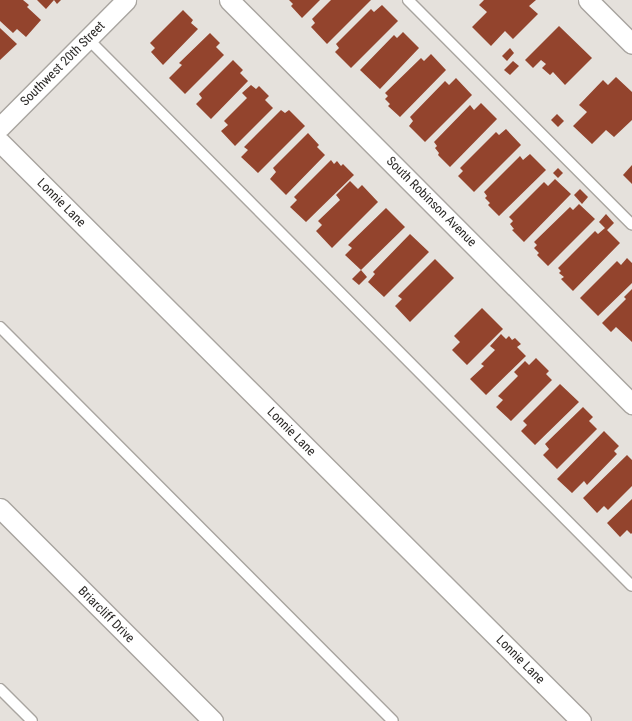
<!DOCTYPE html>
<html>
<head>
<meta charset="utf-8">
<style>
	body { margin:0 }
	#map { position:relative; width:632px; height:721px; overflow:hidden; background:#e5e1dc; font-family:"Roboto Condensed",sans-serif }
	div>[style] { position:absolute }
	.building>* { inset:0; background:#93442d }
	.roads { filter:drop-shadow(1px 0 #a9a5a0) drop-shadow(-1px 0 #a9a5a0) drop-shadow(0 1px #a9a5a0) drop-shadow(0 -1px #a9a5a0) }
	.lane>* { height:10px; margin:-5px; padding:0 5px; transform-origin:5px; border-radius:5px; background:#fff }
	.street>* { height:19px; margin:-9.5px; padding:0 9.5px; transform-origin:9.5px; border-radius:9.5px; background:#fff }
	span { translate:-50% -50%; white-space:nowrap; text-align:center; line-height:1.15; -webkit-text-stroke:4px #fff; paint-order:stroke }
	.street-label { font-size:13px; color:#2d2b29 }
</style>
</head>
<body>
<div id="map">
	<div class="building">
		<i style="clip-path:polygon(0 0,23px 0,29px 5px,27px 7px,41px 20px,26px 37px,17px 29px,13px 33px,0 21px)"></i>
		<i style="clip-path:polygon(37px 0,61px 0,57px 4px,54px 0,46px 9px)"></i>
		<i style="clip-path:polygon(289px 0,320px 0,302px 18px,291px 6px,293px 4px)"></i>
		<i style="clip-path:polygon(331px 0,371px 0,327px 44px,311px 27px,315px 23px,312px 19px)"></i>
		<i style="clip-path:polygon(484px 0,536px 0,529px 6px,538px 14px,513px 39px,505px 31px,491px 46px,472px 27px,487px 12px,479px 5px)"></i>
		<i style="clip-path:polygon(382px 5px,398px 21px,351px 68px,335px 52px,339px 48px,336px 44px,371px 9px,374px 12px)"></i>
		<i style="clip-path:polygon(183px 10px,193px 20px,191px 23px,198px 29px,163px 65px,151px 52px,155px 48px,150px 43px)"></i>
		<i style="clip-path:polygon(559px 26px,592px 58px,565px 85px,553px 72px,550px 75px,542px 68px,546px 64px,541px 60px,533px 68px,525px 60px)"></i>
		<i style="clip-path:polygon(0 28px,17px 44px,0 60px)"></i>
		<i style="clip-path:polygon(403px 32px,419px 48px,380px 89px,360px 70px,394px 35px,397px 38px)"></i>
		<i style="clip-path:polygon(210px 33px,220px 43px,216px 47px,224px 55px,185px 94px,169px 78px,182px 65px,179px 63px)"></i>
		<i style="clip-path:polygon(510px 48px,514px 53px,507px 61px,502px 56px)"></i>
		<i style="clip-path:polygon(431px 54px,446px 70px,400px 117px,388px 106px,390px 104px,385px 99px,388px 96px,385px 93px,421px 58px,424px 61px)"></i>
		<i style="clip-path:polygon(233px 60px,243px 70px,240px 73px,248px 81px,211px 119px,196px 104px,202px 98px,199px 94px)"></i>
		<i style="clip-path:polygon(513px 61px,519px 66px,510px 75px,504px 70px)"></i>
		<i style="clip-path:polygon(616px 77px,632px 92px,632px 120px,614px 137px,606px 130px,592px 144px,573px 126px,587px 112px,579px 105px,603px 80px,608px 85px)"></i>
		<i style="clip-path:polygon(456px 78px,472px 95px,425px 142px,409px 126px,413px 121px,410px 117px,445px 81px,449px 85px)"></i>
		<i style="clip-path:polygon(251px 85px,256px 89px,259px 86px,269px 96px,265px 100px,273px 108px,235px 146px,221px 131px,228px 125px,224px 121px,247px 98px,242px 93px)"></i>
		<i style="clip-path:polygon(481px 103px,497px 119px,450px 167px,438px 155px,439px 153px,435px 148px,437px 146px,434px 142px,470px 105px,474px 110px)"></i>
		<i style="clip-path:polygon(281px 110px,285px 113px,289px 110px,305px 126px,258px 173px,241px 157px,248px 150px,244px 147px)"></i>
		<i style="clip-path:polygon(557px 114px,564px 121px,558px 127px,551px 120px)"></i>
		<i style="clip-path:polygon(506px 129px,521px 145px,474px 192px,458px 176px,463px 171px,460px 168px,496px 132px,499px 135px)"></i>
		<i style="clip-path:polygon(308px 133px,319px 145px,317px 147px,325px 155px,286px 195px,270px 179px,276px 172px,273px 168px)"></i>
		<i style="clip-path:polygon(530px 154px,546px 170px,499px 216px,488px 205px,490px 203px,485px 198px,487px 196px,484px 192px,520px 156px,523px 160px)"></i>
		<i style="clip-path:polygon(331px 160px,334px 164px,337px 161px,341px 166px,343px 164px,354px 175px,306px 222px,290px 207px,297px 200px,294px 197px)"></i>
		<i style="clip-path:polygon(632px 165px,632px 184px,623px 175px)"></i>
		<i style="clip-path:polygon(558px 168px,563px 173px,558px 178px,553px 173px)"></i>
		<i style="clip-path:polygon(555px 179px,571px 194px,524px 242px,512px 230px,514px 229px,510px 224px,513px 221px,509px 217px,544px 182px,548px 186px)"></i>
		<i style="clip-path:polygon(350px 181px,358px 189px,362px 185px,378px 202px,332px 248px,316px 231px,322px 225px,318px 221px,340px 200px,336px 195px)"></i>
		<i style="clip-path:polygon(580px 189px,588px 197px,582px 204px,574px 195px)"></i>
		<i style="clip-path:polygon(579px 204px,595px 219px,548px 266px,537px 255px,539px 253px,534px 248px,537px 245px,534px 242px,570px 207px,573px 210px)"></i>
		<i style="clip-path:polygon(386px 208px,405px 227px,361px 270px,345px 255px,352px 248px,348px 245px)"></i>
		<i style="clip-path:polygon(606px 214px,614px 223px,607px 230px,620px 243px,573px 291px,561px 279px,564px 277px,559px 273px,561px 271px,558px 268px,595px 231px,598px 234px,605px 228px,599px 222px)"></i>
		<i style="clip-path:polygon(410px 234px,429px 252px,384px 297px,368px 282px,375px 274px,373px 272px)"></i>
		<i style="clip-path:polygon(627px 258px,632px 263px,632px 283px,598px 316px,580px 298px,617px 261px,621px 265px)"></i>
		<i style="clip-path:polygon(435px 259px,454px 278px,410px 322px,395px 306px,402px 299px,398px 296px)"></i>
		<i style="clip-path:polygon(361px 270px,367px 277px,359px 285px,352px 279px)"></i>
		<i style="clip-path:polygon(632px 289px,632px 342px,616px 327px,611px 332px,602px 323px,626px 299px,624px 297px)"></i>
		<i style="clip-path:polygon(482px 308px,503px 329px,467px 365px,452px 350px,460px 342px,454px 336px)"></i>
		<i style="clip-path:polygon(501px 334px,506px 339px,509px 336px,512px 340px,515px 338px,521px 344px,517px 347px,526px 356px,486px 395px,470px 379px,484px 366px,481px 364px,495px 350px,490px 346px)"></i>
		<i style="clip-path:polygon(536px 358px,549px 371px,546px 374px,552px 380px,511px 421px,496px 407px,503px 400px,498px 396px,518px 376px,514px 372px,525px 361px,529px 365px)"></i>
		<i style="clip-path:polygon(560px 384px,579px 402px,535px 445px,521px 431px,527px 425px,523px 421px)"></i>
		<i style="clip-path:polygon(583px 407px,593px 417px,589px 421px,597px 429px,557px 469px,543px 455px,549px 449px,545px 444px)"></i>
		<i style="clip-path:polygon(604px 431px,619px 446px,614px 451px,617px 454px,587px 485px,584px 481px,572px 493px,557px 479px)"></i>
		<i style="clip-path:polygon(627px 455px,632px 460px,632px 486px,608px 510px,604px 506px,597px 513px,583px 498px)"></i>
		<i style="clip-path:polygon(632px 499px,632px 533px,631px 534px,627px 530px,620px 537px,607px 523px)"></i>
	</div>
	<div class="roads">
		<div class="lane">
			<i style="left:408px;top:0;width:317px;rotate:45.1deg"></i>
			<i style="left:88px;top:39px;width:771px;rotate:45.16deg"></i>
			<i style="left:0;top:327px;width:556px;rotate:45.07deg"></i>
			<i style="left:0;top:689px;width:45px;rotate:45deg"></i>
		</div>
		<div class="street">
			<i style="left:229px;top:0;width:571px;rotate:45.07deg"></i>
			<i style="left:588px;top:0;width:62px;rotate:45deg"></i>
			<i style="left:0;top:127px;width:179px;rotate:-45.2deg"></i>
			<i style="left:0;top:142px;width:820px;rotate:44.9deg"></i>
			<i style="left:0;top:508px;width:301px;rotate:45deg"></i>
		</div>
	</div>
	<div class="street-label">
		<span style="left:63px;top:64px;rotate:-45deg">Southwest 20th Street</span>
		<span style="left:431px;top:202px;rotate:45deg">South Robinson Avenue</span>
		<span style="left:61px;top:203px;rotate:45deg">Lonnie Lane</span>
		<span style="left:291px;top:432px;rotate:45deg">Lonnie Lane</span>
		<span style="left:106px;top:615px;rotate:45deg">Briarcliff Drive</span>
		<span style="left:520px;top:660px;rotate:45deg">Lonnie Lane</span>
	</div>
</div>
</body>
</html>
